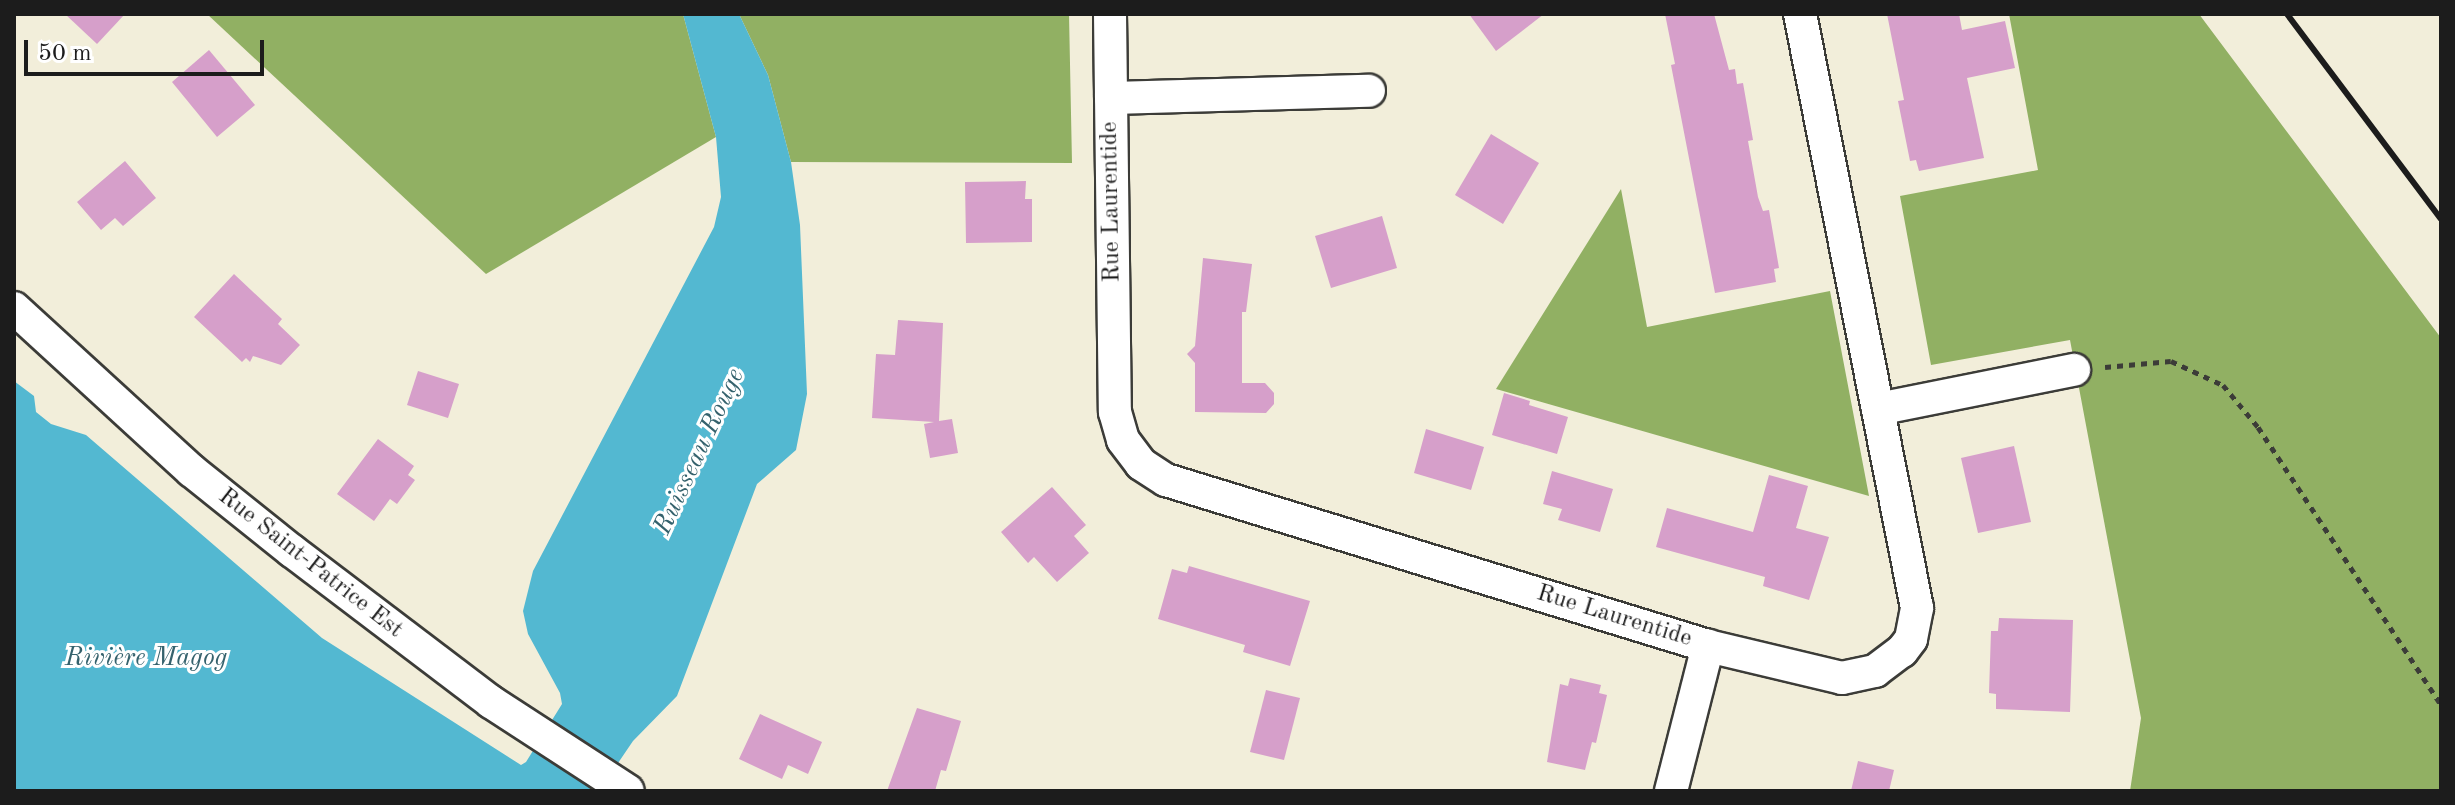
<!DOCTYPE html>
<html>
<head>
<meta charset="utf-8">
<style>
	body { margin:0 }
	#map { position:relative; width:2455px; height:805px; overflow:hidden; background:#f2eeda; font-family:"Old Standard TT",serif }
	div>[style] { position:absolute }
	.forest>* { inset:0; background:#91b063 }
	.water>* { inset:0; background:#53b8d1 }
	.building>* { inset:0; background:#d69fca }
	.path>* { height:5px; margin-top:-2.5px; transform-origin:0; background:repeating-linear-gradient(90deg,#3c3c38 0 6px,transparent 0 12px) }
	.roads { filter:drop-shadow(2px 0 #3c3c38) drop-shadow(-2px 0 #3c3c38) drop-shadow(0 2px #3c3c38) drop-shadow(0 -2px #3c3c38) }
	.minor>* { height:32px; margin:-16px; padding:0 16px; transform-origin:16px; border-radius:16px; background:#fff }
	.rail>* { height:6px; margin:-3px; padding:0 3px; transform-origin:3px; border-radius:3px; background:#1c1c1c }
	span { translate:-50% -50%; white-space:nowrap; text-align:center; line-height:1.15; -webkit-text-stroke:6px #fff; paint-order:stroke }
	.street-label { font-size:24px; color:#1c1c1c }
	.water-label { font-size:26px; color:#35626d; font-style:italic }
	.frame { position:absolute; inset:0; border:16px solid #1c1c1c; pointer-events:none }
	.scale { position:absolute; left:24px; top:40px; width:240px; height:36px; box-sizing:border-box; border:4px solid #1c1c1c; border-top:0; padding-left:10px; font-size:24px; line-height:28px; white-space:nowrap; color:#1c1c1c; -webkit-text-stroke:6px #fff; paint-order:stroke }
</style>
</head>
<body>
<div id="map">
	<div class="forest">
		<i style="clip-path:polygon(207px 14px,683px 14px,716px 137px,486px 274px)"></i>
		<i style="clip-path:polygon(739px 14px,1069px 14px,1072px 163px,791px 162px,768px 75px)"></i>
		<i style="clip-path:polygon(2009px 14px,2199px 14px,2441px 338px,2441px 791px,2130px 791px,2141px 718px,2070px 340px,1931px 365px,1900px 196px,2038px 170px)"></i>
		<i style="clip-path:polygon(1621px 189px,1647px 327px,1830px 291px,1869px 496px,1496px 389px)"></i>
	</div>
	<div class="water">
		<i style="clip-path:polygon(683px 14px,739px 14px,768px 75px,791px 162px,800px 225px,807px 394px,796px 450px,757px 484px,677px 696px,633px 741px,599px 791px,14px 791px,14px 381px,34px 396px,36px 412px,51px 424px,86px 435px,322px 638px,521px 765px,526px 762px,562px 704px,560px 693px,528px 634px,523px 611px,533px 571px,714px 227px,721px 197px,716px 137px)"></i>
	</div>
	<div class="building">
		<i style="clip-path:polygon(65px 14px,125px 14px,97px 44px)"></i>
		<i style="clip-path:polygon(1469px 14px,1544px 14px,1496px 51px)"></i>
		<i style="clip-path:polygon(1665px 14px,1714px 14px,1729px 70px,1735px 69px,1737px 84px,1743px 83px,1753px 140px,1748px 141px,1758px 197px,1763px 211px,1769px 210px,1779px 268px,1774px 269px,1776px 282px,1715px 293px,1671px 65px,1675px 64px)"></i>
		<i style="clip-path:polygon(1887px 14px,1959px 14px,1962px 30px,2005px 21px,2015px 68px,1967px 78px,1984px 158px,1919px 171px,1916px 160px,1910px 161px,1898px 101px,1904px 100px)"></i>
		<i style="clip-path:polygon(209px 50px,255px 105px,217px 137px,172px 82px)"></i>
		<i style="clip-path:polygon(1491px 134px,1539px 163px,1503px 224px,1455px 195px)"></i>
		<i style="clip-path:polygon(125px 161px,156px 198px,123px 226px,115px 218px,101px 230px,77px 202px)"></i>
		<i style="clip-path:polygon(1026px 181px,1025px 199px,1032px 199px,1032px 242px,966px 243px,965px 182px)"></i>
		<i style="clip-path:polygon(1382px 216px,1397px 268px,1331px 288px,1315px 236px)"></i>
		<i style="clip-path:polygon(1203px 258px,1252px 264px,1246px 312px,1242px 312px,1242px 383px,1265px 383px,1274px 393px,1274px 404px,1266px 413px,1195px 412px,1195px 363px,1187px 354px,1195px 346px)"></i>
		<i style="clip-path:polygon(234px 274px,282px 319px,278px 324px,300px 345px,281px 365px,253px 356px,250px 362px,246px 358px,242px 362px,194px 317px)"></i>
		<i style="clip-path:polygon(898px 320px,943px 323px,939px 421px,952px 419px,958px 453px,930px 458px,924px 424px,934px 422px,872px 418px,876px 354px,895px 355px)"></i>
		<i style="clip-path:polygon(418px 371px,459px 384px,448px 418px,407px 405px)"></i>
		<i style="clip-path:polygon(1504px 393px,1530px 401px,1529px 405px,1568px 417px,1557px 454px,1492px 435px)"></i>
		<i style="clip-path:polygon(1426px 429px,1484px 447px,1471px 490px,1414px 473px)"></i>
		<i style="clip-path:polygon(378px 439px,414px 466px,408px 475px,415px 480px,397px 504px,390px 499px,374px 521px,337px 494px)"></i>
		<i style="clip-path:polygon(2014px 446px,2031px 522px,1978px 533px,1961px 458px)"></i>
		<i style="clip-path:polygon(1552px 471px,1613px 489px,1600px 532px,1558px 520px,1562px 509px,1543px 504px)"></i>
		<i style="clip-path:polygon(1769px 475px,1808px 486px,1796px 528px,1829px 537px,1809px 600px,1763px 586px,1765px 577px,1656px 547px,1667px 508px,1753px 532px)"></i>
		<i style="clip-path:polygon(1052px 487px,1086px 525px,1074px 536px,1089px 553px,1057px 582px,1034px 557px,1028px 563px,1001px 532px)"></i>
		<i style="clip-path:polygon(1189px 566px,1310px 601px,1290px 666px,1243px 652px,1245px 645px,1158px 619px,1172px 569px,1187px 573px)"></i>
		<i style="clip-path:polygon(1999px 618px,2073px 620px,2070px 712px,1996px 709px,1996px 694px,1989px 693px,1991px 631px,1998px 631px)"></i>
		<i style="clip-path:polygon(1570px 678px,1601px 685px,1599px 693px,1607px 695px,1596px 743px,1592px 742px,1585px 770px,1547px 762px,1560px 684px,1568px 686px)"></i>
		<i style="clip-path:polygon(1266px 690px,1300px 698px,1284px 760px,1250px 752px)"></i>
		<i style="clip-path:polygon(917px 708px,961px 721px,946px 771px,941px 770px,935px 791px,887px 791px)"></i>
		<i style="clip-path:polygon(760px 714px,822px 742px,808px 774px,788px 765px,782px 779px,739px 759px)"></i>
		<i style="clip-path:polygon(1858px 761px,1894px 770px,1889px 791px,1851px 791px)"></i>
	</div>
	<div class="path">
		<i style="left:2105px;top:367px;width:66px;rotate:-5.2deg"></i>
		<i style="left:2171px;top:361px;width:57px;rotate:24.8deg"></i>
		<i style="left:2223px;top:385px;width:55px;rotate:50.2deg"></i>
		<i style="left:2258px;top:427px;width:333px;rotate:56.6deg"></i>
	</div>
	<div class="roads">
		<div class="minor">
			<i style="left:1110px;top:14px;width:398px;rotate:89.3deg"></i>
			<i style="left:1115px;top:412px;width:29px;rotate:74deg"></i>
			<i style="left:1123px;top:440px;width:30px;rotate:53deg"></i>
			<i style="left:1141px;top:464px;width:30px;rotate:33deg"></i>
			<i style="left:1166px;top:480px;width:567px;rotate:17.03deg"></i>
			<i style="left:1708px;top:646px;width:138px;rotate:13.4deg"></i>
			<i style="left:1842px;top:678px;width:34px;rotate:-12deg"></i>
			<i style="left:1875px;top:671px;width:34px;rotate:-37deg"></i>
			<i style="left:1902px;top:651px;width:15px;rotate:-53deg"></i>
			<i style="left:1911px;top:639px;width:32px;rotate:-79deg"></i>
			<i style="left:1917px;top:608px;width:605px;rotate:-101.14deg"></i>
			<i style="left:1111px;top:98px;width:258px;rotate:-1.6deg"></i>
			<i style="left:14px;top:308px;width:241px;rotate:42.5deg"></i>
			<i style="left:192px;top:471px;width:128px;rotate:38.7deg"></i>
			<i style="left:292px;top:551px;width:250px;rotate:37.2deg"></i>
			<i style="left:491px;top:702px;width:163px;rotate:33deg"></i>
			<i style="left:1878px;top:409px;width:200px;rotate:-11.3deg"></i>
			<i style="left:1671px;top:791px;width:150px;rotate:-75.7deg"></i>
		</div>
	</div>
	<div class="rail">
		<i style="left:2287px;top:14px;width:256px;rotate:53.1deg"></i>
	</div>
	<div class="street-label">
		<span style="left:1112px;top:202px;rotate:-91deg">Rue Laurentide</span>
		<span style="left:310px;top:564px;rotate:38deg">Rue Saint-Patrice Est</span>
		<span style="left:1614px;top:617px;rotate:17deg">Rue Laurentide</span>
	</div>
	<div class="water-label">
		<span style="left:700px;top:452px;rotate:-65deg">Ruisseau Rouge</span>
		<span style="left:146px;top:659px">Rivière Magog</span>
	</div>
	<div class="frame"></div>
	<div class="scale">50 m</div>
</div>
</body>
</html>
